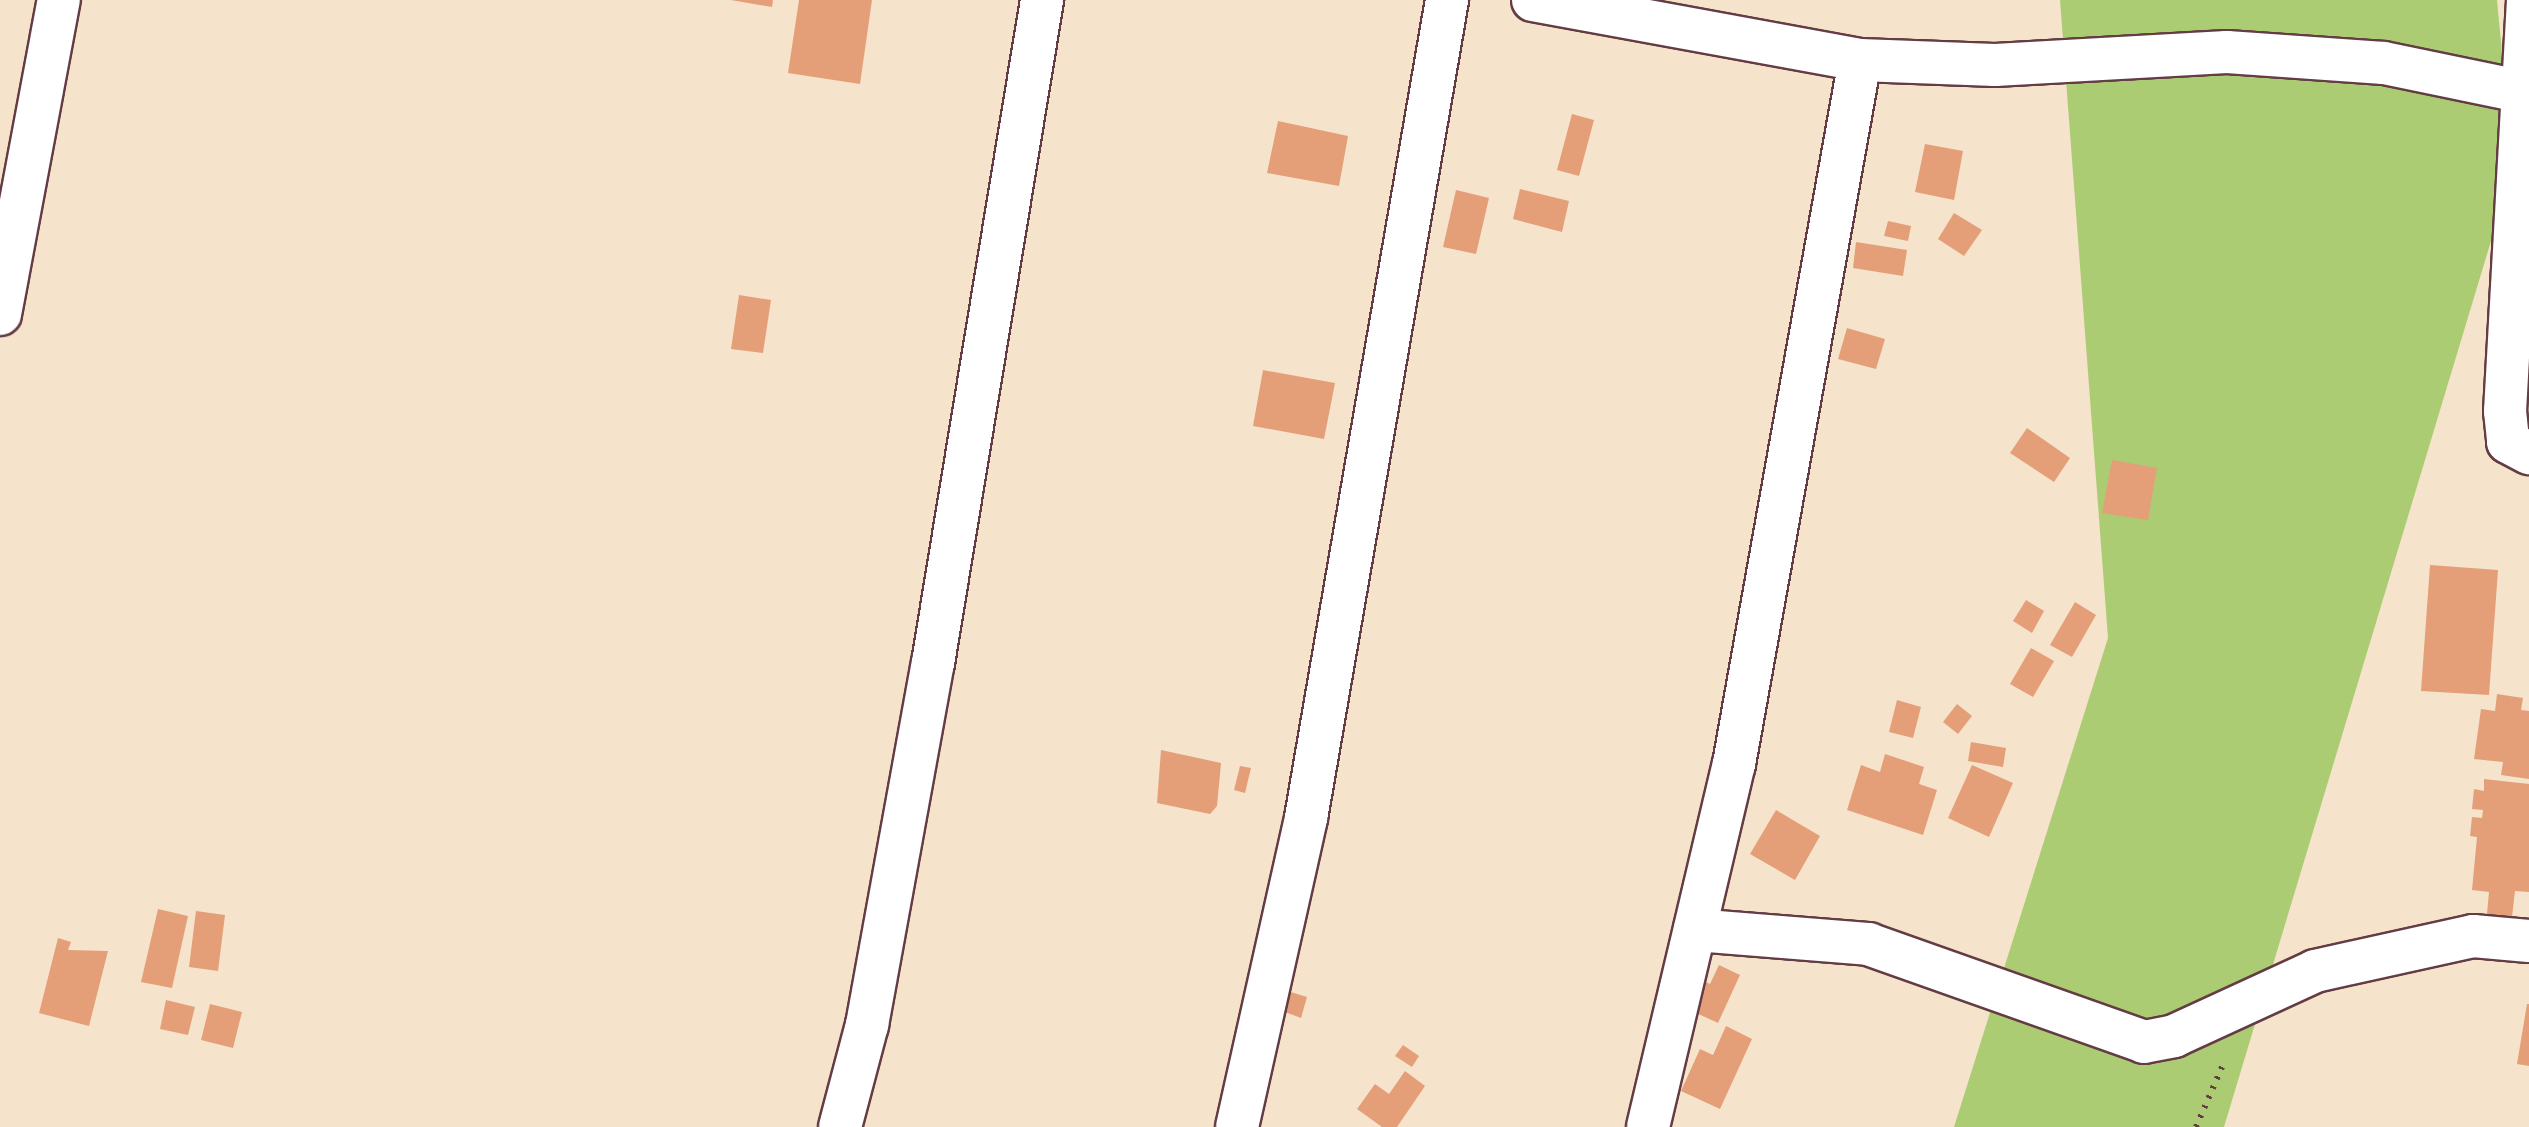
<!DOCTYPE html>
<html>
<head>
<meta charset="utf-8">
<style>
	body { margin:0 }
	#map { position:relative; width:2529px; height:1127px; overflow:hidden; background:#f5e3cb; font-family:Itim,sans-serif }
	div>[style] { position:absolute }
	.green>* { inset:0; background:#accc74 }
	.building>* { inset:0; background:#e49f79 }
	.path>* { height:6px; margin-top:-3px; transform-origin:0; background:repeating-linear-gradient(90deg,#643c43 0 2.5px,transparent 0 10.5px) }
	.roads { filter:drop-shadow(2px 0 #643c43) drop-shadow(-2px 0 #643c43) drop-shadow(0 2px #643c43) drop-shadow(0 -2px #643c43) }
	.street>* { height:42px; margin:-21px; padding:0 21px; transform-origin:21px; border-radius:21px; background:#fff }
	span { translate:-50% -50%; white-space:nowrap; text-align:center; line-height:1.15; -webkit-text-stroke:10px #fdfcf7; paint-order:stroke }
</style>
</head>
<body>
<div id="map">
	<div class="green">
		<i style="clip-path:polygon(2060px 0,2497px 0,2513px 168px,2224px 1127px,1954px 1127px,2108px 638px)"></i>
	</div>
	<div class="building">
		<i style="clip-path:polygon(731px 0,773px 0,772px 7px)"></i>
		<i style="clip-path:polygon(799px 0,872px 0,860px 84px,788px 73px)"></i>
		<i style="clip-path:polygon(1572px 114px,1594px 120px,1579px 176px,1557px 170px)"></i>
		<i style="clip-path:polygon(1278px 121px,1348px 136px,1339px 186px,1267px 173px)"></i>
		<i style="clip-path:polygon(1925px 144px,1963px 151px,1954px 200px,1915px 192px)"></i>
		<i style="clip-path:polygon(1520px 189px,1569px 201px,1562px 232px,1513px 219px)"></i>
		<i style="clip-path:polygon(1456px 190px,1489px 198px,1476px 254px,1443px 247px)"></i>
		<i style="clip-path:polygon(1954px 213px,1982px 230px,1964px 256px,1938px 239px)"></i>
		<i style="clip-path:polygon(1888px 221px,1911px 226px,1908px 241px,1884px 236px)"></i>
		<i style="clip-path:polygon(1856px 242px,1907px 250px,1903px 276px,1853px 268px)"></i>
		<i style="clip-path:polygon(739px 295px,771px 300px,763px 353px,731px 349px)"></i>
		<i style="clip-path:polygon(1847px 328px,1885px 339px,1876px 369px,1838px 359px)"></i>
		<i style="clip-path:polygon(1263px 370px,1335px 383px,1324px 439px,1253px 426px)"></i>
		<i style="clip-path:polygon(2027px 428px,2070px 458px,2054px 482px,2010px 453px)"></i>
		<i style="clip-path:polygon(2112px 460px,2157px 468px,2148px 520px,2102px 513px)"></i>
		<i style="clip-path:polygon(2430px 565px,2498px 570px,2489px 695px,2421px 691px)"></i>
		<i style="clip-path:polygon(2026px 600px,2044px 611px,2032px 633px,2013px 621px)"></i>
		<i style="clip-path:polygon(2075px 602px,2096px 615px,2072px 657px,2050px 645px)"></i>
		<i style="clip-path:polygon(2031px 648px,2054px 661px,2033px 697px,2010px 684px)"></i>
		<i style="clip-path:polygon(2497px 694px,2523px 698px,2521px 710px,2529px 711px,2529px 779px,2501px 775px,2503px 762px,2474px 759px,2481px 709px,2495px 711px)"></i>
		<i style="clip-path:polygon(1897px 700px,1921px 707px,1913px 738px,1889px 732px)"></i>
		<i style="clip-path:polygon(1957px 704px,1972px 716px,1958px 734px,1943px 722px)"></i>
		<i style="clip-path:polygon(1971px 742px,2006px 748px,2003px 767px,1968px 761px)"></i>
		<i style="clip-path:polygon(1161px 750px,1221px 763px,1217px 806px,1210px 814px,1157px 803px)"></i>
		<i style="clip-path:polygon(1885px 754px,1924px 767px,1919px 784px,1937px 790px,1923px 835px,1847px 810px,1861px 765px,1880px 772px)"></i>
		<i style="clip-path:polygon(1972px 765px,2013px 783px,1989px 837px,1948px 818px)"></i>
		<i style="clip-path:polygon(1240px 766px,1251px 768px,1245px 793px,1234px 790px)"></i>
		<i style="clip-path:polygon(2484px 779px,2529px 784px,2529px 892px,2515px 891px,2512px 917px,2487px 914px,2489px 892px,2472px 890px,2477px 837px,2470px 836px,2472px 817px,2482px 818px,2483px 810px,2472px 809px,2474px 789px,2484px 791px)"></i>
		<i style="clip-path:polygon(1776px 810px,1820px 836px,1795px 880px,1750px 854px)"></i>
		<i style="clip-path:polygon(158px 909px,188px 916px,172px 988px,141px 982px)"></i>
		<i style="clip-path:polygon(196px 911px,225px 915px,218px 971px,189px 967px)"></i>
		<i style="clip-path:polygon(58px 938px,71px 942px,68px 950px,108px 951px,89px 1026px,39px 1013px)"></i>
		<i style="clip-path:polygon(1719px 965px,1740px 975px,1718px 1023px,1681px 1006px,1694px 976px,1710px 984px)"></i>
		<i style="clip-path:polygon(1284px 990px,1307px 997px,1301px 1018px,1277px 1009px)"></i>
		<i style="clip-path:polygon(166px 1000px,195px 1007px,188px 1035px,160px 1029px)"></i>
		<i style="clip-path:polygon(210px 1004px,242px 1012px,233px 1048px,201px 1040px)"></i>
		<i style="clip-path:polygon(2527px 1004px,2529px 1004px,2529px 1066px,2517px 1064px)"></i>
		<i style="clip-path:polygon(1726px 1026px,1752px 1039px,1720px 1109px,1681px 1091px,1700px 1049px,1713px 1055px)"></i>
		<i style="clip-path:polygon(1403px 1045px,1419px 1056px,1412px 1067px,1395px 1056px)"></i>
		<i style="clip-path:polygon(1405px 1071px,1425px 1086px,1397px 1127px,1382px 1127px,1357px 1109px,1375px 1084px,1389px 1094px)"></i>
	</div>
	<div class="path">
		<i style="left:2196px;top:1127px;width:73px;rotate:-66.6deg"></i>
	</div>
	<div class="roads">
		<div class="street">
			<i style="left:1533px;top:0;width:332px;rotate:10.4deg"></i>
			<i style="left:1860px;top:60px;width:135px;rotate:2.1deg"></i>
			<i style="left:1995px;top:65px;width:232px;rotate:-3.2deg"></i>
			<i style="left:2227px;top:52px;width:157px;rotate:4deg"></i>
			<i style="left:2384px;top:63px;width:148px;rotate:11.7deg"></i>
			<i style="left:2528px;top:0;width:412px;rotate:93.2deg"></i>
			<i style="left:2505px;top:411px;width:31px;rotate:84deg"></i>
			<i style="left:2508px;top:442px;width:24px;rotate:28deg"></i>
			<i style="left:0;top:314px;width:319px;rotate:-79.4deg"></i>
			<i style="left:1695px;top:930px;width:174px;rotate:4.6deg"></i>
			<i style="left:1868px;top:944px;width:293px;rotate:19.5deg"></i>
			<i style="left:2144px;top:1042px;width:31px;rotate:-11deg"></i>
			<i style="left:2174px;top:1036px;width:155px;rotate:-24.7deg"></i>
			<i style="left:2315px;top:971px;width:162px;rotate:-12.5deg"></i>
			<i style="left:2473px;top:936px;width:56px;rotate:5.1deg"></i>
			<i style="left:840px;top:1127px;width:106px;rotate:-75.2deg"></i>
			<i style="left:867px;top:1025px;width:368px;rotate:-79.7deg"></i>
			<i style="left:933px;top:663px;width:672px;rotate:-80.66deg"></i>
			<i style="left:1237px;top:1127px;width:317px;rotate:-77.4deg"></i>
			<i style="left:1306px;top:818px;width:830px;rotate:-80.22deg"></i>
			<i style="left:1648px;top:1127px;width:373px;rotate:-76.7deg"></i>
			<i style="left:1734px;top:764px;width:715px;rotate:-79.85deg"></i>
		</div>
	</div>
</div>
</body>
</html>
